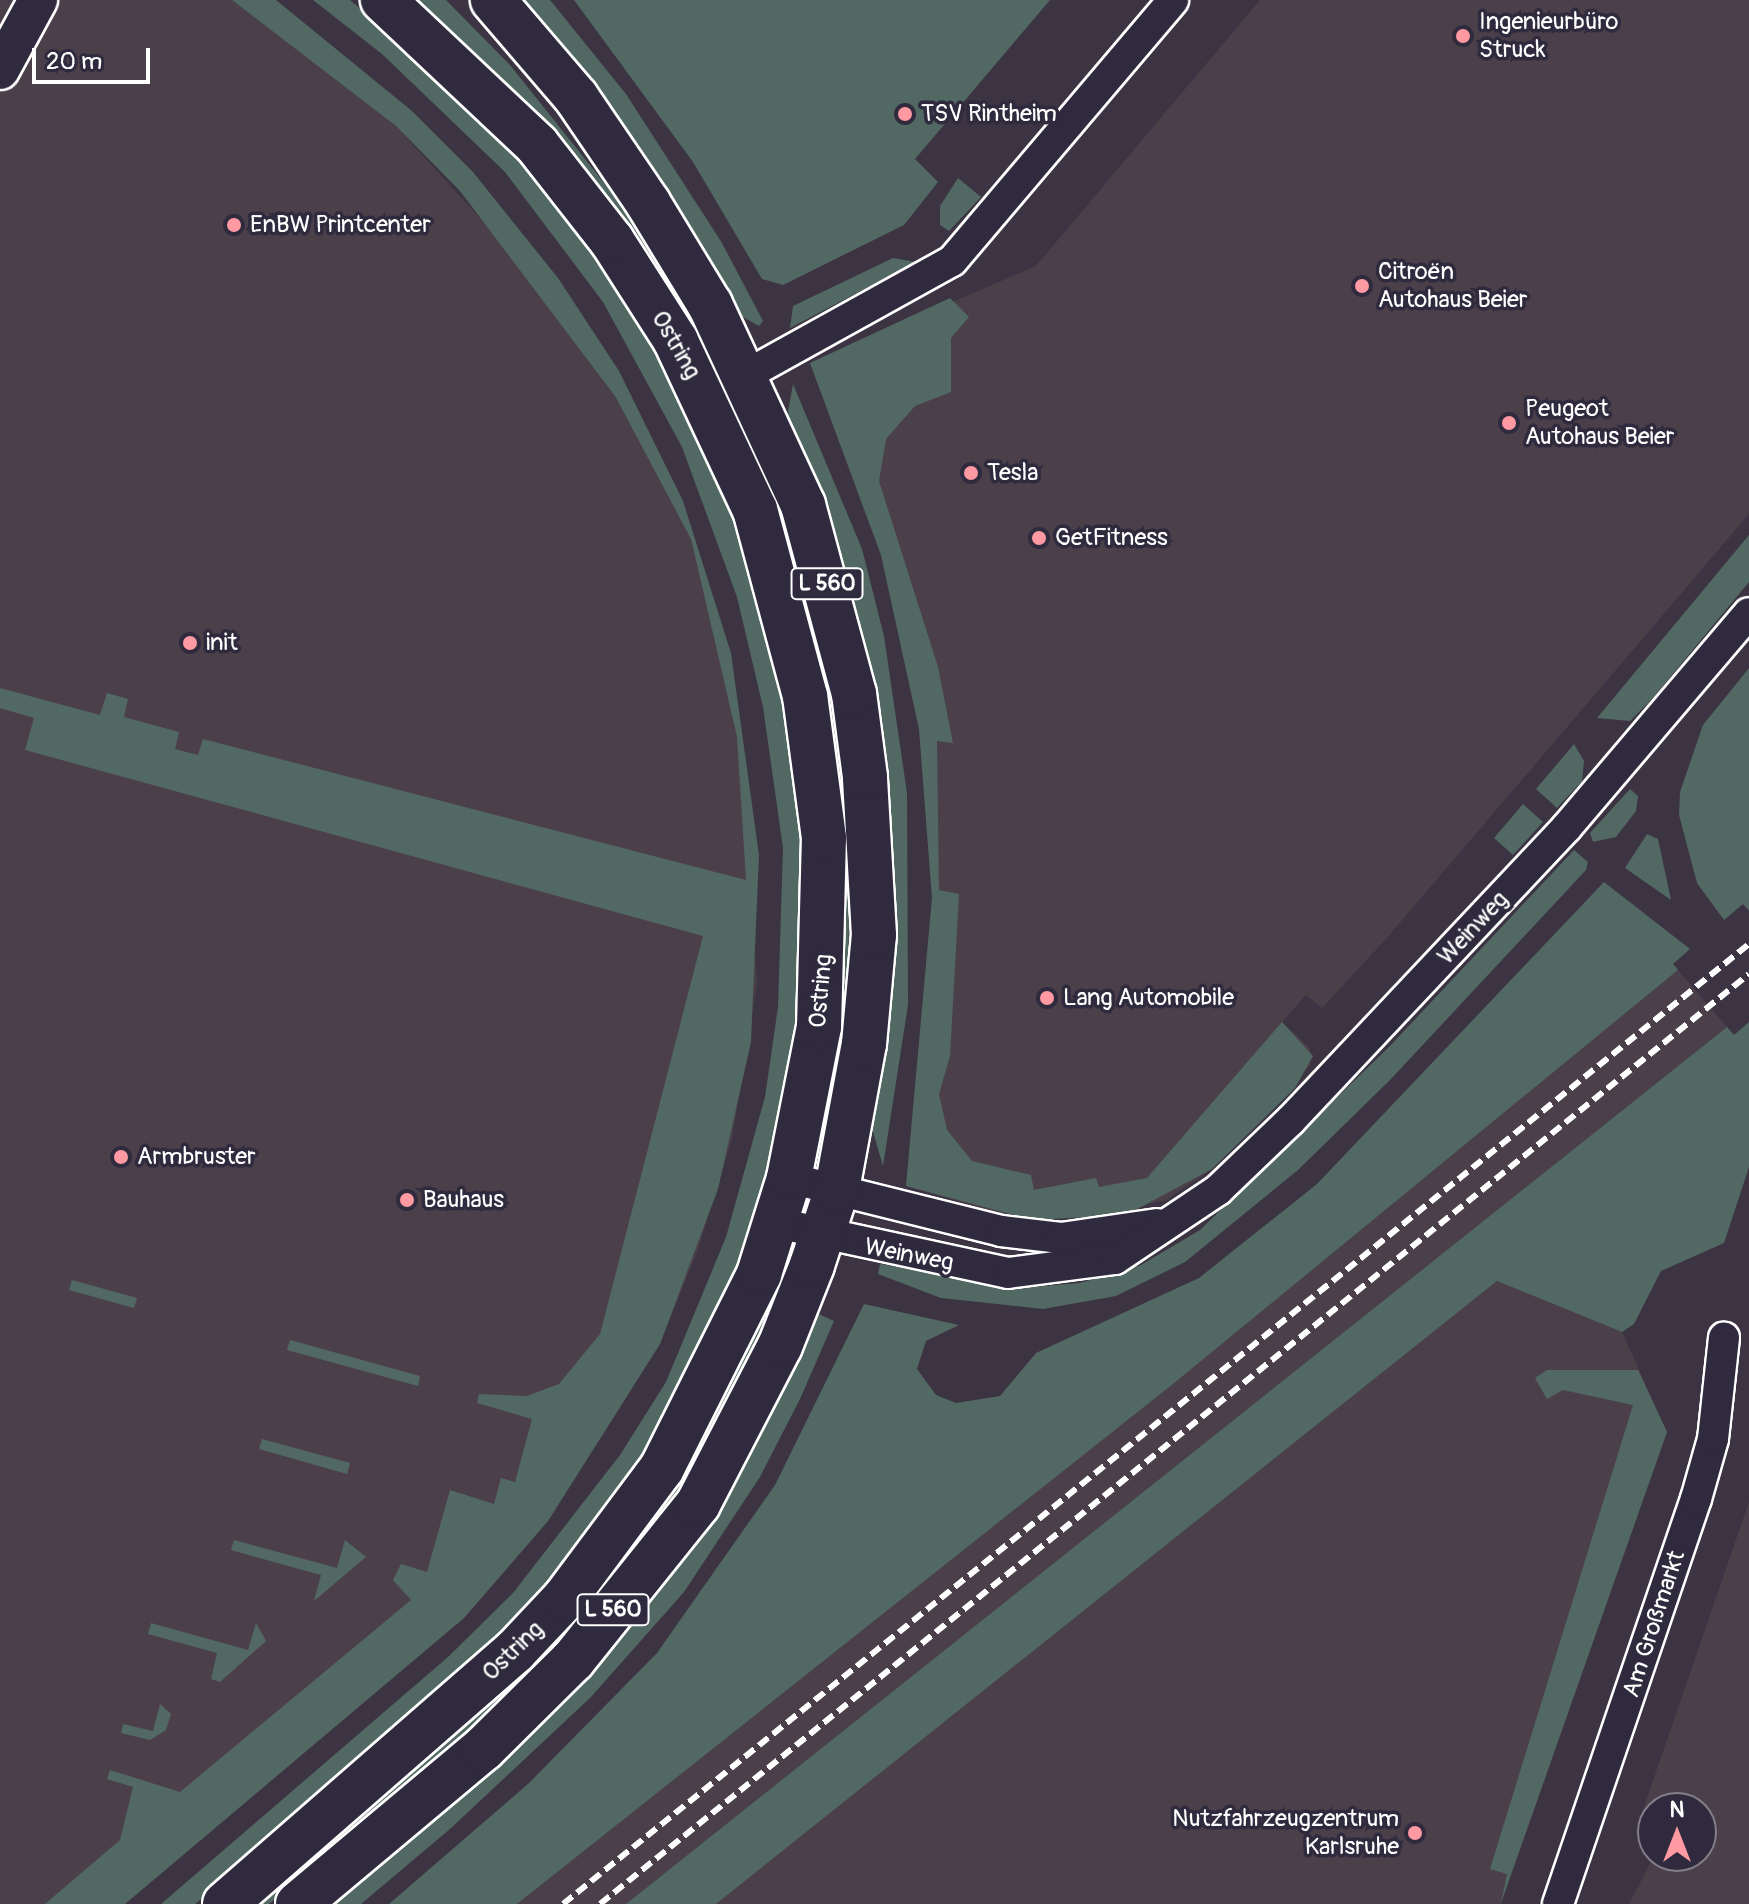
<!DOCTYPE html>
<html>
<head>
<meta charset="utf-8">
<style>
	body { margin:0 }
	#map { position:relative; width:1749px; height:1904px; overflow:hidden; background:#3c3443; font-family:Pangolin,sans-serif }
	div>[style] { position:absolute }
	.built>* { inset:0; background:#4b404a }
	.green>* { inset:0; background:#526863 }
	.roads { filter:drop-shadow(2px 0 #fff) drop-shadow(-2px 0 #fff) drop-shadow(0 2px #fff) drop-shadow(0 -2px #fff) }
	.minor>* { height:30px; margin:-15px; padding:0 15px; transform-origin:15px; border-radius:15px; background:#2f2a3d }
	.tertiary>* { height:38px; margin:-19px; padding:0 19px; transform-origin:19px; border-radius:19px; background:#2f2a3d }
	.primary>* { height:44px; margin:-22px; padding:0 22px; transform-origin:22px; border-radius:22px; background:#2f2a3d }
	.rail>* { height:6px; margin-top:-3px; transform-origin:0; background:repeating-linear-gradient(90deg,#fff 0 12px,transparent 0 18px) }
	.dots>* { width:22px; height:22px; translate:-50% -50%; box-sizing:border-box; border:4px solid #2f2a3d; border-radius:50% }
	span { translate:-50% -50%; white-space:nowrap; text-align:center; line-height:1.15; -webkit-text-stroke:7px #2f2a3d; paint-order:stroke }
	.shield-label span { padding:2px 6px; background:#2f2a3d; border:2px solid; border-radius:6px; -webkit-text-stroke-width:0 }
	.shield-label { font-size:22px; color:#fff; font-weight:700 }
	.poi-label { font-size:24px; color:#fff }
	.left { translate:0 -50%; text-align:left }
	.right { translate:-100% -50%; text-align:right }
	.street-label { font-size:24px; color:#fff }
	.north { position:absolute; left:1637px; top:1792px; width:80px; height:80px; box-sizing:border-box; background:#2f2a3d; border:2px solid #827f8b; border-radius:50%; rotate:0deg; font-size:22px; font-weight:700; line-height:32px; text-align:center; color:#fff }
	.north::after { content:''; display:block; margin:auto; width:28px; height:36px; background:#ff9aa2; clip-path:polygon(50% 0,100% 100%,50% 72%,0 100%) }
	.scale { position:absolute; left:32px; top:48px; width:118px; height:36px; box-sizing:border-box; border:4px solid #fff; border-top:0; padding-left:10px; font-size:24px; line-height:28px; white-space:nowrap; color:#fff; -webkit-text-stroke:6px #2f2a3d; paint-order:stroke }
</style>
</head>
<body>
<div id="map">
	<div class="built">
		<i style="clip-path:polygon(0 0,232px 0,396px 126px,521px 263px,615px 396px,691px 538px,737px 737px,757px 983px,732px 1139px,697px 1252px,660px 1344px,548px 1521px,464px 1618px,125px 1904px,0 1904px)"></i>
		<i style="clip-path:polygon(1260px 0,1749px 0,1749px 514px,1386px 939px,1322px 1008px,1306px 995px,1282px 1022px,1310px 1048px,1310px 1065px,1212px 1169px,1165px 1201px,1033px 1220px,999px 1213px,906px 1186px,932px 898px,919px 729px,881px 555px,810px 363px,1036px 266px)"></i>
		<i style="clip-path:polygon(1678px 970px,1727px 1027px,626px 1904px,517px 1904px,1173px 1384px)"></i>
		<i style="clip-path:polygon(1497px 1281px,1622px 1332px,1667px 1432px,1501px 1904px,716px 1904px)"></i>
		<i style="clip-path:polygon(1749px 1502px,1749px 1904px,1629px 1904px,1654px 1856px,1701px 1856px,1701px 1808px,1653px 1808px,1653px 1851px,1637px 1827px)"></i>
	</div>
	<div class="green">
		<i style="clip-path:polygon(232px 0,276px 0,412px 111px,473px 172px,558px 278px,619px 371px,683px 501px,731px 653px,759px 855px,751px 1042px,718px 1189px,660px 1344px,548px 1521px,464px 1618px,125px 1904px,45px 1904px,120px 1840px,133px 1787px,107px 1779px,110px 1770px,180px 1792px,411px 1600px,393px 1580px,401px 1564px,427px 1572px,450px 1490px,494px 1504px,501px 1478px,515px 1482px,532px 1419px,477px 1403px,479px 1394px,527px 1396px,559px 1384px,600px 1334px,703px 936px,25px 750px,34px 718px,0 708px,0 688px,100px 715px,107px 693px,128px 699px,124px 717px,179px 732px,175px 749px,198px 755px,203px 739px,746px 880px,737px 737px,691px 539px,615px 396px,460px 191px,396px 126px)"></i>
		<i style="clip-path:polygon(313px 0,350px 0,471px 104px,560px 201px,644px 325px,743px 534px,786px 697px,807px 880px,805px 990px,788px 1106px,754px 1234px,671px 1416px,624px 1488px,563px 1570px,467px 1673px,195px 1904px,161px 1904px,448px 1657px,513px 1593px,620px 1455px,666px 1382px,726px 1237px,765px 1097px,778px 1007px,783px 848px,763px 707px,737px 597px,682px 447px,603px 302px,505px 172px,382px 54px)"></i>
		<i style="clip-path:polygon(411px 0,446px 0,510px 65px,605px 184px,690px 309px,780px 504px,834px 693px,851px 833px,847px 1019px,827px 1147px,814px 1145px,833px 1035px,759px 481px)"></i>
		<i style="clip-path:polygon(518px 0,550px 0,626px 94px,722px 243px,763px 321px,759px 326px,739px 315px)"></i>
		<i style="clip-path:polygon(574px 0,1050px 0,915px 159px,938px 182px,904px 225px,783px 285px,762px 279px,693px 162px)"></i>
		<i style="clip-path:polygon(958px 178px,981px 197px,949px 231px,940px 225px,940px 206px)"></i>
		<i style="clip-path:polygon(893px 258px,916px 262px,790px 328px,793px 306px)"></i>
		<i style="clip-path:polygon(950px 298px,969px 317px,951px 338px,951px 392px,915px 406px,886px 439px,879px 481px,938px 667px,953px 743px,937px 741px,939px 890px,959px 894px,950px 1056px,939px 1094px,947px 1130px,972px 1161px,1031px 1175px,1034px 1190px,1096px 1178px,1099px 1187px,1147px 1178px,1282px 1022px,1313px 1056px,1295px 1088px,1212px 1169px,1126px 1215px,1033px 1220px,906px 1186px,932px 898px,919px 729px,881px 555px,810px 363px)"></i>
		<i style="clip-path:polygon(793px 384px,862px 549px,884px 636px,907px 793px,908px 1005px,883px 1166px,871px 1125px,885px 1003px,786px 422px)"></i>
		<i style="clip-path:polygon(1749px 535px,1749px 582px,1652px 699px,1630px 721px,1597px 718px)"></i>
		<i style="clip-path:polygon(1749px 668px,1749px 911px,1743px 904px,1724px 920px,1697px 883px,1679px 815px,1680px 792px,1703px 725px)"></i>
		<i style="clip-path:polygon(1574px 744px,1584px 761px,1582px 781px,1557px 808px,1536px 789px)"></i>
		<i style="clip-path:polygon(1630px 789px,1638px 796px,1636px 811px,1616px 837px,1593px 842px,1590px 833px)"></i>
		<i style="clip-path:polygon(1523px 804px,1543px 822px,1513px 855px,1494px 838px)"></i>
		<i style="clip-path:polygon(1647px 834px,1658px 839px,1671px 900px,1625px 868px)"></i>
		<i style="clip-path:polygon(1574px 850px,1588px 862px,1586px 870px,1390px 1080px,1298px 1170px,1185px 1262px,1116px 1296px,1043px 1309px,941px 1298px,878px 1274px,880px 1264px,1019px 1288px,1080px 1283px,1141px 1265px,1200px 1230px,1389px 1047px)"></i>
		<i style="clip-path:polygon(1604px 882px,1690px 949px,1673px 964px,1678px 970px,1173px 1384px,517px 1904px,389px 1904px,529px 1783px,657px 1653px,775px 1485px,864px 1304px,959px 1325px,926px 1341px,917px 1369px,936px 1395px,956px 1403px,1000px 1396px,1036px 1353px,1199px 1278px,1317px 1184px)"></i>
		<i style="clip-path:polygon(1749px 1022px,1749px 1167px,1724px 1243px,1661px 1271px,1634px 1324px,1622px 1332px,1497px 1281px,716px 1904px,626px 1904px,1727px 1027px,1734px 1035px)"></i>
		<i style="clip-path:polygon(72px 1280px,137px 1298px,134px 1308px,69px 1290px)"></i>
		<i style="clip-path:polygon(769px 1289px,781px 1294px,705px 1454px,658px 1526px,537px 1670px,269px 1904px,250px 1904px,510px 1678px)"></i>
		<i style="clip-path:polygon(812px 1311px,834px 1321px,800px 1399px,760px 1477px,684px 1592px,591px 1697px,450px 1829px,361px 1904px,323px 1904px,485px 1769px)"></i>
		<i style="clip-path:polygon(290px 1340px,420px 1376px,418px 1386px,287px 1350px)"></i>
		<i style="clip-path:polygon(1547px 1370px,1638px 1370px,1667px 1432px,1501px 1903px,1507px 1874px,1490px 1869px,1633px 1405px,1563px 1390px,1547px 1399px,1535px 1378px)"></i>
		<i style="clip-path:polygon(262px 1439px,350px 1463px,347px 1474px,259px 1449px)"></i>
		<i style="clip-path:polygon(234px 1540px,337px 1568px,345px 1540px,366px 1557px,314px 1601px,321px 1575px,231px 1550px)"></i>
		<i style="clip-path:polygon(151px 1623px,248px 1650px,256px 1623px,266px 1641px,220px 1682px,211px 1679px,217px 1653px,148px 1634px)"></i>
		<i style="clip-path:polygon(160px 1704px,171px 1714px,166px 1730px,150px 1740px,121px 1733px,123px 1724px,153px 1731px)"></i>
	</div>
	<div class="roads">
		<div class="minor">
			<i style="left:746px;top:375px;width:235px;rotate:-29deg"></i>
			<i style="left:952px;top:261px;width:342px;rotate:-49.7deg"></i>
			<i style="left:789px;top:1178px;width:219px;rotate:14deg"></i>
			<i style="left:1001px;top:1231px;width:60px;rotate:6.7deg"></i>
			<i style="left:1061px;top:1238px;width:97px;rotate:-8.3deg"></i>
			<i style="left:777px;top:1223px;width:236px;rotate:12.2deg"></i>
			<i style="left:1008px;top:1273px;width:108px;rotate:-7.5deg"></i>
			<i style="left:1115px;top:1259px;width:124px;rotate:-33.8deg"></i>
			<i style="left:1218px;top:1190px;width:100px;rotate:-43.8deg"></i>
			<i style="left:1290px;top:1121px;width:403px;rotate:-46.7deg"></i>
			<i style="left:1566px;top:828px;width:282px;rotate:-49.6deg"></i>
			<i style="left:1558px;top:1904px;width:428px;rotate:-71.2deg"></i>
			<i style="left:1696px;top:1499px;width:62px;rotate:-74.2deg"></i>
			<i style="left:1713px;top:1439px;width:102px;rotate:-83.8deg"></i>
		</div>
		<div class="tertiary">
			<i style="left:0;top:70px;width:80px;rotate:-61.5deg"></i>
		</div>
		<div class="primary">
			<i style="left:225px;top:1904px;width:385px;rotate:-41.1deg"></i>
			<i style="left:515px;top:1651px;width:73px;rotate:-46.7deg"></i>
			<i style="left:565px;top:1598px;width:162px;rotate:-53.3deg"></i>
			<i style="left:662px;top:1468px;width:217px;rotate:-63.4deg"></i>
			<i style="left:759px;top:1274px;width:101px;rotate:-72.6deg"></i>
			<i style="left:789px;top:1178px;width:154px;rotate:-78.8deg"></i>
			<i style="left:819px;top:1027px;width:189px;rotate:-88.5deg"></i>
			<i style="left:824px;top:838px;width:143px;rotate:-97.6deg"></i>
			<i style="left:805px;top:696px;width:193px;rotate:-105deg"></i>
			<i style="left:755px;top:510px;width:187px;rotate:-115.1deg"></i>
			<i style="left:676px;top:341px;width:119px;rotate:-122.6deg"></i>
			<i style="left:612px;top:241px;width:122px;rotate:-128deg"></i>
			<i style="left:537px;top:145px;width:212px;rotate:-136.7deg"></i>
			<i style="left:298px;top:1904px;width:241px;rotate:-40deg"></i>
			<i style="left:483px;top:1749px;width:127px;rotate:-44.7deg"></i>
			<i style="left:573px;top:1660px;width:200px;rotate:-51.3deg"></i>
			<i style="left:698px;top:1504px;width:178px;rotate:-62.6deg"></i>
			<i style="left:780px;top:1346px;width:87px;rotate:-68.4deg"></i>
			<i style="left:812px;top:1265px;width:80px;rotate:-71.8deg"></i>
			<i style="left:837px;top:1189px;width:147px;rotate:-79.5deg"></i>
			<i style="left:864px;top:1044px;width:109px;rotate:-84.8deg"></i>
			<i style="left:874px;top:935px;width:158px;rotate:-93.3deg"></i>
			<i style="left:865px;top:777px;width:84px;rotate:-97.5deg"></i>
			<i style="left:854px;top:694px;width:196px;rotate:-105.1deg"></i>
			<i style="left:803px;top:505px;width:221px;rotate:-114.9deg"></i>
			<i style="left:710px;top:305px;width:119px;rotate:-121.3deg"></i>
			<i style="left:648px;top:203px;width:128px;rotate:-124.2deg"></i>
			<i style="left:576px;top:97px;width:128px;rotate:-130.6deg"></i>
		</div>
	</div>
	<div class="rail">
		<i style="left:563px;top:1904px;width:1526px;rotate:-38.99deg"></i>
		<i style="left:600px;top:1904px;width:1478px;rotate:-38.99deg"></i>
	</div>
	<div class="dots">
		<i style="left:1463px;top:36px;background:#ff9aa2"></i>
		<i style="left:905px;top:114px;background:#ff9aa2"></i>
		<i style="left:234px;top:225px;background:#ff9aa2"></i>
		<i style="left:1362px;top:286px;background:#ff9aa2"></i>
		<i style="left:1509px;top:423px;background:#ff9aa2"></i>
		<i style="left:971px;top:473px;background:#ff9aa2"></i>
		<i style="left:1039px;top:538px;background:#ff9aa2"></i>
		<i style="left:190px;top:643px;background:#ff9aa2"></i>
		<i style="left:1047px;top:998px;background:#ff9aa2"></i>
		<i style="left:121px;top:1157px;background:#ff9aa2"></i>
		<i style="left:407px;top:1200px;background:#ff9aa2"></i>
		<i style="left:1415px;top:1833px;background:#ff9aa2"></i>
	</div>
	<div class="shield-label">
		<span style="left:827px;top:584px">L 560</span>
		<span style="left:613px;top:1610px">L 560</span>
	</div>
	<div class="poi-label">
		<span class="left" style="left:1479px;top:36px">Ingenieurbüro<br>Struck</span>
		<span class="left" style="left:921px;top:114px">TSV Rintheim</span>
		<span class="left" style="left:250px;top:225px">EnBW Printcenter</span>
		<span class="left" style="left:1378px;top:286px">Citroën<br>Autohaus Beier</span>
		<span class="left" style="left:1525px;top:423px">Peugeot<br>Autohaus Beier</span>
		<span class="left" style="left:987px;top:473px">Tesla</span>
		<span class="left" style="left:1055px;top:538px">GetFitness</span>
		<span class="left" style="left:206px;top:643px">init</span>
		<span class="left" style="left:1063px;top:998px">Lang Automobile</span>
		<span class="left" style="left:137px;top:1157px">Armbruster</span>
		<span class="left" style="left:423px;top:1200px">Bauhaus</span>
		<span class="right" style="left:1399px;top:1833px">Nutzfahrzeugzentrum<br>Karlsruhe</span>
	</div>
	<div class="street-label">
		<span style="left:676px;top:345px;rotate:60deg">Ostring</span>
		<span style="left:1473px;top:928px;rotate:-47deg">Weinweg</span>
		<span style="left:821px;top:991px;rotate:-85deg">Ostring</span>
		<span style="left:909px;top:1255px;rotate:11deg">Weinweg</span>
		<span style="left:1654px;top:1624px;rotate:-72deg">Am Großmarkt</span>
		<span style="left:513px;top:1651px;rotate:-44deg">Ostring</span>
	</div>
	<div class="north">N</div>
	<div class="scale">20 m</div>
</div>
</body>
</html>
